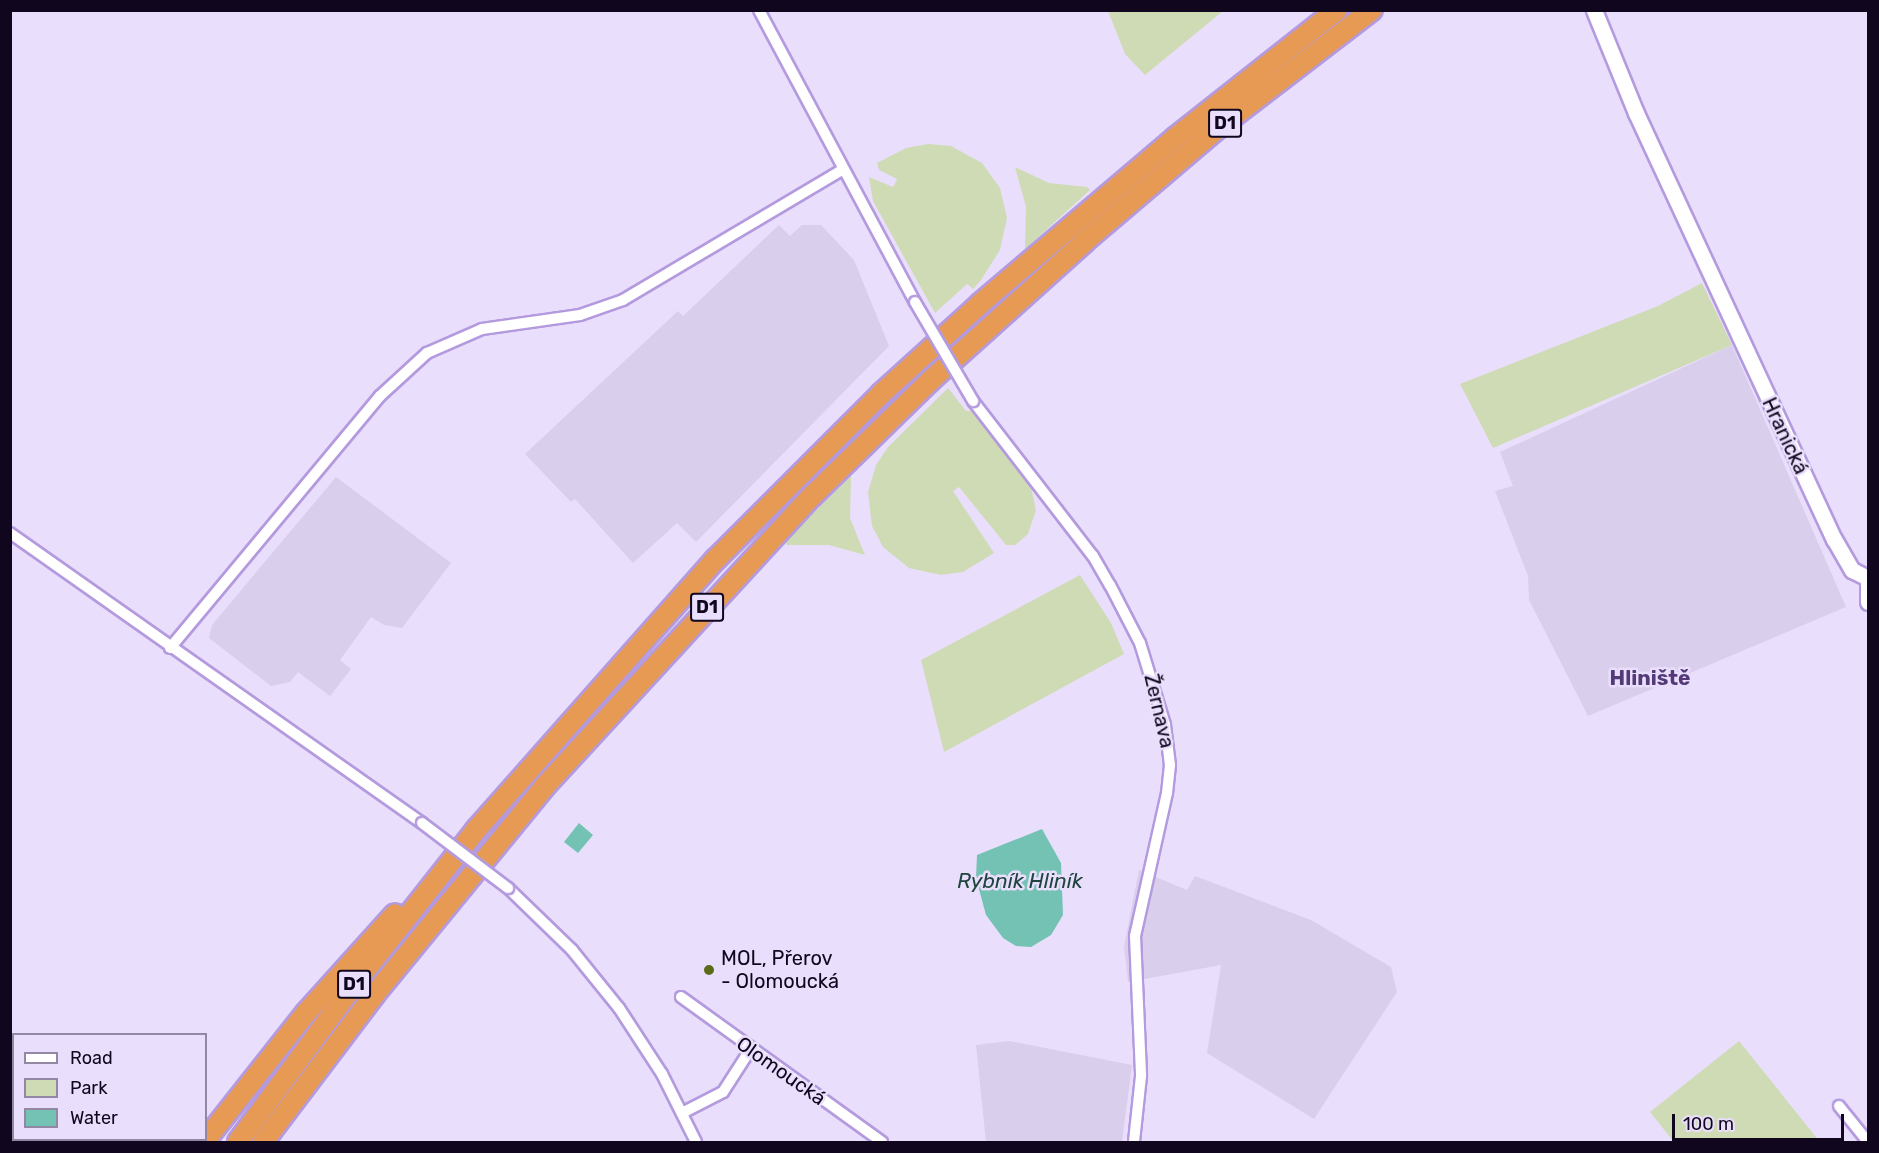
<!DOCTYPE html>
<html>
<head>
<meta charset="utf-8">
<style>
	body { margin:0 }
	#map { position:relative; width:1879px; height:1153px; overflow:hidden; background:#e9dffc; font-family:Rubik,sans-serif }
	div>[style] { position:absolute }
	.built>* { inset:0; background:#d9ceec }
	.green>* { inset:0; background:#cfdbb4 }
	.water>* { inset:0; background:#74c2b4 }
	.roads { filter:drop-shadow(2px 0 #b49ade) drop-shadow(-2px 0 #b49ade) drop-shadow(0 2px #b49ade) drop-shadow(0 -2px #b49ade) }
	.street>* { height:10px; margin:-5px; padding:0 5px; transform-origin:5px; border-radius:5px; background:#fff }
	.secondary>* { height:15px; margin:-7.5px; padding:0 7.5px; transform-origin:7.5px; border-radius:7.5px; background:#fff }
	.highway>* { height:20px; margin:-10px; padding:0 10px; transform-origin:10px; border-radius:10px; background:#e79a54 }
	.bridges { filter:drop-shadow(2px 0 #b49ade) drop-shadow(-2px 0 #b49ade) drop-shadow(0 2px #b49ade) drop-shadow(0 -2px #b49ade) }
	.street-bridge>* { height:10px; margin:-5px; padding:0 5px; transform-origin:5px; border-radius:5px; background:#fff }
	.dots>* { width:16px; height:16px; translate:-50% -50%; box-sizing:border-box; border:3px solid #e9dffc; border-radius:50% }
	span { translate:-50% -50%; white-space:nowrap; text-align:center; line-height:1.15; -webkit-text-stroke:5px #e9dffc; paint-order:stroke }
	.shield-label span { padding:2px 4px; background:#e9dffc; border:2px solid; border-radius:4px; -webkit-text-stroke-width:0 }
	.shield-label { font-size:18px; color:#10061d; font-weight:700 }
	.street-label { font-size:20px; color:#10061d }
	.poi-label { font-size:20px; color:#10061d }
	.left { translate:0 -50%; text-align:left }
	.neighbourhood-label { font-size:21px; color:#543b78; font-weight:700 }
	.water-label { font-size:21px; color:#1f453e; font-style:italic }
	.frame { position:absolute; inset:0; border:12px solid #10061d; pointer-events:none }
	.legend { position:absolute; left:12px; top:1033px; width:195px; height:108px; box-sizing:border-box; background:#e9dffc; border:2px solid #9288a3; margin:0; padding:8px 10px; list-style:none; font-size:18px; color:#10061d }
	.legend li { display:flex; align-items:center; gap:12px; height:30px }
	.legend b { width:30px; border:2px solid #9288a3 }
	.scale { position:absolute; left:1672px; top:1114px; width:172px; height:27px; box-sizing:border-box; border:3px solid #10061d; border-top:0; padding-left:8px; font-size:18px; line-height:21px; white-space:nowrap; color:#10061d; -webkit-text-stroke:4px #e9dffc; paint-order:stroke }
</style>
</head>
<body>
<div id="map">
	<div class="built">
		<i style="clip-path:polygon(779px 225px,790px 236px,802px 225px,821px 225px,854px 260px,889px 346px,696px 542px,677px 523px,633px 563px,575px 499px,571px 502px,525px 454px,678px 311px,683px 316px)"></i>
		<i style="clip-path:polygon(1732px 345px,1846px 607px,1588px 716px,1529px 600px,1528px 576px,1495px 491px,1513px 486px,1500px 452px)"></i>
		<i style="clip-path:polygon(336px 477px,451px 563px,402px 628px,384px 625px,371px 617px,340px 660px,351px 669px,330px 696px,298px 672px,290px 682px,271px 686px,209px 638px,212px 625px)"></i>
		<i style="clip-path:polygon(1139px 870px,1187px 890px,1195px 876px,1311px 920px,1391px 967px,1397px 992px,1314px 1119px,1207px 1053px,1221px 965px,1128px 982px,1124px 947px)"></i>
		<i style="clip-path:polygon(1009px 1041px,1132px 1065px,1122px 1142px,986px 1142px,976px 1045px)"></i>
	</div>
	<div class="green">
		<i style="clip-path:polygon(1108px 11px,1223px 11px,1145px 75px,1125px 54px)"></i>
		<i style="clip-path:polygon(928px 144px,951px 146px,982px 163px,1000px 188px,1007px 218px,1000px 250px,981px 280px,973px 289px,967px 284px,935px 313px,873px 201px,869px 177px,893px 187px,897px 179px,879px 170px,877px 163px,906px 148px)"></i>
		<i style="clip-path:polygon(1015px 167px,1049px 183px,1087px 187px,1090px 190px,1025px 249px,1026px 207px)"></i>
		<i style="clip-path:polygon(1702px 283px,1732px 345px,1493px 448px,1460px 384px,1658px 306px)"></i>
		<i style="clip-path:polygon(948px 388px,966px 411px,972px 411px,1031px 487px,1036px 510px,1028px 534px,1015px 545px,1006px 545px,959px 487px,953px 491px,994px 553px,963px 572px,941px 575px,909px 568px,883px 547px,872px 526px,868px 492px,876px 465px,888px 447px)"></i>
		<i style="clip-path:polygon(851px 476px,850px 518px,865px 555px,829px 545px,787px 545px,785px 541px)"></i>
		<i style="clip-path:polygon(1080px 575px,1111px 623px,1124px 654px,944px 752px,921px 660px)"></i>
		<i style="clip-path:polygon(1739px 1041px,1820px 1142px,1674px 1142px,1650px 1112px)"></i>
	</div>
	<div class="water">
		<i style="clip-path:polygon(579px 823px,593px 835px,578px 853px,564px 842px)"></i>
		<i style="clip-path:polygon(1042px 829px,1061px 863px,1063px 915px,1051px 935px,1031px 947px,1016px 946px,1003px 938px,986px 915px,976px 878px,977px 855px)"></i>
	</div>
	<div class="roads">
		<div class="street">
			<i style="left:759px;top:10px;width:331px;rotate:61.9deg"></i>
			<i style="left:973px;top:401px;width:196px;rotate:52.3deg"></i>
			<i style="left:1093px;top:556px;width:34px;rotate:60deg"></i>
			<i style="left:1110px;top:585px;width:65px;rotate:62.7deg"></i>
			<i style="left:1140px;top:643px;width:86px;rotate:73deg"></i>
			<i style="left:1165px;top:725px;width:40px;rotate:82.9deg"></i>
			<i style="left:1170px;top:765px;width:28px;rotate:96deg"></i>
			<i style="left:1167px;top:793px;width:147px;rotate:102.6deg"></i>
			<i style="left:1135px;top:936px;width:140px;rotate:87.5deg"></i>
			<i style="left:1141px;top:1076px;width:66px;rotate:96.1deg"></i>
			<i style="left:10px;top:533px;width:504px;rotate:35.14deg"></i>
			<i style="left:170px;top:648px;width:328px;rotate:-50.2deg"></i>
			<i style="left:380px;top:396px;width:64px;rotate:-42.5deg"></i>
			<i style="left:427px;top:353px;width:60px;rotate:-23.6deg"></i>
			<i style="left:482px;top:329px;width:99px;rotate:-8.1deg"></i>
			<i style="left:580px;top:315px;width:46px;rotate:-19.2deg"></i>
			<i style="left:623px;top:300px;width:255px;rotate:-30.7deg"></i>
			<i style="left:508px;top:888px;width:89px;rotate:44.1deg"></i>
			<i style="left:572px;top:950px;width:75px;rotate:51deg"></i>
			<i style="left:619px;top:1008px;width:79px;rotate:56.9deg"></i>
			<i style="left:662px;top:1074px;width:76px;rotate:63.4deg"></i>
			<i style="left:681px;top:997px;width:248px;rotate:35.8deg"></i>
			<i style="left:1839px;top:1106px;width:46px;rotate:51.1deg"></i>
			<i style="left:682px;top:1113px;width:46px;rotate:-27.1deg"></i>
			<i style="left:723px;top:1092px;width:50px;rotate:-57.3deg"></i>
		</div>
		<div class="secondary">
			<i style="left:1594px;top:10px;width:111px;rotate:67.8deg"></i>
			<i style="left:1636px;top:113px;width:470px;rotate:65.1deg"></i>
			<i style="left:1834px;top:539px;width:36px;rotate:60deg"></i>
			<i style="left:1852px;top:570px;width:18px;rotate:27deg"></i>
			<i style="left:1868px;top:578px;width:24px;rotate:90deg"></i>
		</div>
		<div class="highway">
			<i style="left:204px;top:1142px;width:164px;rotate:-51.7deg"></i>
			<i style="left:306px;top:1013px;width:133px;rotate:-48deg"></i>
			<i style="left:238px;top:1142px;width:199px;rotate:-53.6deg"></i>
			<i style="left:356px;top:982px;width:194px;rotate:-51.7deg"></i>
			<i style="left:476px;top:830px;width:362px;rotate:-48.5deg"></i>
			<i style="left:716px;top:559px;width:235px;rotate:-45deg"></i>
			<i style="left:882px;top:393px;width:132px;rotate:-42.2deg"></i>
			<i style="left:980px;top:304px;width:256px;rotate:-40.4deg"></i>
			<i style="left:1175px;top:138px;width:206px;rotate:-38.3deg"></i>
			<i style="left:263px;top:1142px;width:184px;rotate:-52.9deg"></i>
			<i style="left:374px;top:995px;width:269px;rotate:-50.7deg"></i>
			<i style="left:544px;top:787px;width:396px;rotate:-47.4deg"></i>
			<i style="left:812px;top:496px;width:166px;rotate:-44.3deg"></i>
			<i style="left:931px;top:380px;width:206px;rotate:-42deg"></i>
			<i style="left:1084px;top:242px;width:176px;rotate:-40.4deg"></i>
			<i style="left:1218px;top:128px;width:194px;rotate:-37.5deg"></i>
		</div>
	</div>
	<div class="bridges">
		<div class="street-bridge">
			<i style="left:915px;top:302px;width:115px;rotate:59.6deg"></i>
			<i style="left:422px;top:823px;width:108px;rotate:37.1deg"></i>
		</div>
	</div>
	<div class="dots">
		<i style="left:709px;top:970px;background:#5a6c18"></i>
	</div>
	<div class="shield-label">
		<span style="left:1225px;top:123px">D1</span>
		<span style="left:707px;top:607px">D1</span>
		<span style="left:354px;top:984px">D1</span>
	</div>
	<div class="street-label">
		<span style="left:1785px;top:436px;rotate:65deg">Hranická</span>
		<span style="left:1159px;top:711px;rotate:77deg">Žernava</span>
		<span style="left:781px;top:1071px;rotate:35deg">Olomoucká</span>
	</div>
	<div class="poi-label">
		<span class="left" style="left:721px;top:970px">MOL, Přerov<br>- Olomoucká</span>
	</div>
	<div class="neighbourhood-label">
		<span style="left:1650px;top:678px">Hliniště</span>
	</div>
	<div class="water-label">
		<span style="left:1020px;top:881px">Rybník Hliník</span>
	</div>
	<div class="frame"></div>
	<ul class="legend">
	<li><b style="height:8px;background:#fff"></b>Road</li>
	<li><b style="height:16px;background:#cfdbb4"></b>Park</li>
	<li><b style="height:16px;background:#74c2b4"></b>Water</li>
	</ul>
	<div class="scale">100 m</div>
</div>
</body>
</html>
